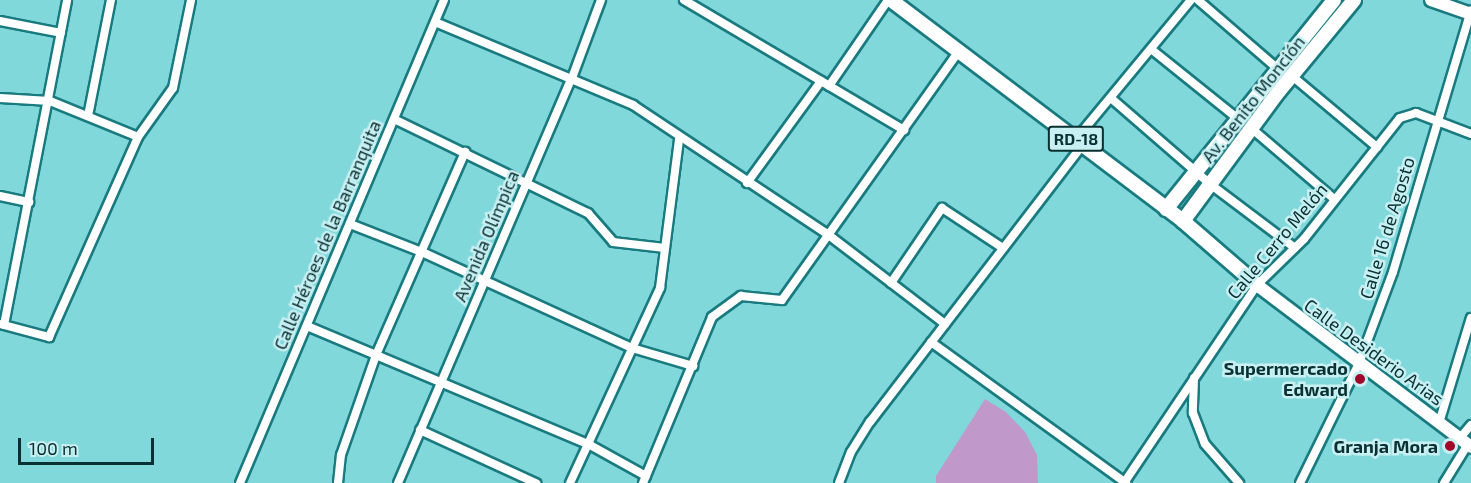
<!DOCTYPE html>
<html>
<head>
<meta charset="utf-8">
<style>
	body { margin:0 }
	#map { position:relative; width:1471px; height:483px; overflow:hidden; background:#81d8db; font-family:"Exo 2",sans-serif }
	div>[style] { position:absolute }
	.green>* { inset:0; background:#c098ca }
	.roads { filter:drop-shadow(2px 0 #197b7f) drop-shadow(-2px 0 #197b7f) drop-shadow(0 2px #197b7f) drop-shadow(0 -2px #197b7f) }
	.street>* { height:8px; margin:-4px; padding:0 4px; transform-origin:4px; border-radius:4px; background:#fff }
	.secondary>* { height:12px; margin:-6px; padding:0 6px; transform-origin:6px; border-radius:6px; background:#fff }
	.primary>* { height:14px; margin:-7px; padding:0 7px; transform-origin:7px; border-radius:7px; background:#fff }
	.dots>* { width:16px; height:16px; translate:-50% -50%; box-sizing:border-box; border:3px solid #c8f0f2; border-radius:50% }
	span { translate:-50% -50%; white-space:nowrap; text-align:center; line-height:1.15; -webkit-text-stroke:5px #c8f0f2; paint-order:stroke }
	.shield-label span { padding:2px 4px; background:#c8f0f2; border:2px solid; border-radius:4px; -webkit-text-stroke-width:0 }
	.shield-label { font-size:16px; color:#093032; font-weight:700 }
	.street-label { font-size:18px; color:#093032 }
	.poi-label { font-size:18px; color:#093032; font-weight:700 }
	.right { translate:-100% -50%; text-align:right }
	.scale { position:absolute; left:18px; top:438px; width:136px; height:27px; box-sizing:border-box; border:3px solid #093032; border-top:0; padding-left:8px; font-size:18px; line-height:21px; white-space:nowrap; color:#093032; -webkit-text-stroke:4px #c8f0f2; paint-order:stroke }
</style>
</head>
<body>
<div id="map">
	<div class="green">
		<i style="clip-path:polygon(985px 399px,1006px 412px,1025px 432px,1037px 455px,1038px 483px,936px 483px,936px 476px)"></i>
	</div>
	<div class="roads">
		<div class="street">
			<i style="left:684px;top:0;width:256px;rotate:30.6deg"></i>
			<i style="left:1198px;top:0;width:106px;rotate:40.8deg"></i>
			<i style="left:0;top:21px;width:62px;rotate:11.1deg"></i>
			<i style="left:435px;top:22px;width:215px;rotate:22.7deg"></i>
			<i style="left:633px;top:105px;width:232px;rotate:33.6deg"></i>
			<i style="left:826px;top:233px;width:150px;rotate:37.4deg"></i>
			<i style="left:1151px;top:49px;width:112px;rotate:38.8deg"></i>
			<i style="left:1292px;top:76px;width:111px;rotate:39.9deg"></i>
			<i style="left:829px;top:86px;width:104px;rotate:-55.5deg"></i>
			<i style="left:0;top:98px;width:50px;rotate:3.4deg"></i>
			<i style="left:50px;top:101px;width:95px;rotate:22.2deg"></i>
			<i style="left:1112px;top:99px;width:130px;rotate:40.9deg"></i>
			<i style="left:1210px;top:184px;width:106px;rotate:37deg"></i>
			<i style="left:88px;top:116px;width:118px;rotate:-78.8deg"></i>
			<i style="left:394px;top:119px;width:216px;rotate:25.9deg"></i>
			<i style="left:588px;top:213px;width:38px;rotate:49deg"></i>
			<i style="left:613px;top:242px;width:52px;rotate:6.6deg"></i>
			<i style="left:1251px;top:128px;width:109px;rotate:40.5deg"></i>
			<i style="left:1076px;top:139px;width:180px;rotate:-50.4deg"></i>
			<i style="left:747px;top:183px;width:126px;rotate:-54deg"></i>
			<i style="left:0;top:196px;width:30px;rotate:12deg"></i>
			<i style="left:350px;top:224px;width:77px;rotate:21.3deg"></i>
			<i style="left:422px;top:252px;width:231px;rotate:24.6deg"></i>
			<i style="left:632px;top:348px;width:64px;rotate:16.4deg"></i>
			<i style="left:891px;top:283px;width:91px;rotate:-55.8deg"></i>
			<i style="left:942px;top:208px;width:73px;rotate:33.3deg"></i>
			<i style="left:0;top:324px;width:51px;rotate:14.9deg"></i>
			<i style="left:49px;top:337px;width:219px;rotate:-66deg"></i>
			<i style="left:138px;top:137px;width:60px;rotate:-54.5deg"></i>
			<i style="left:173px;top:88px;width:90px;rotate:-78.4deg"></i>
			<i style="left:4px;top:325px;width:331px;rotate:-79deg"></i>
			<i style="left:307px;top:326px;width:307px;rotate:22.8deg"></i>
			<i style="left:590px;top:445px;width:64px;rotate:29deg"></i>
			<i style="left:931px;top:342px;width:241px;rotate:35.9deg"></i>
			<i style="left:1194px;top:378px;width:35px;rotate:92deg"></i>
			<i style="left:1193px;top:413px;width:33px;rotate:69deg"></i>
			<i style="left:1205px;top:444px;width:52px;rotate:48.9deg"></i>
			<i style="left:1439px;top:423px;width:110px;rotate:-73.1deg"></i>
			<i style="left:420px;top:430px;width:128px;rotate:24.6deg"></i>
			<i style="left:1460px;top:438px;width:17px;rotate:-50deg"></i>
			<i style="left:240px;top:483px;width:524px;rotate:-67.1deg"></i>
			<i style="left:338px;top:483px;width:28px;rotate:-84deg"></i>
			<i style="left:341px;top:455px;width:106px;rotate:-70.7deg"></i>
			<i style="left:376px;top:355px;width:222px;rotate:-66.3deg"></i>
			<i style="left:398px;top:483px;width:441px;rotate:-66.8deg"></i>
			<i style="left:572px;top:78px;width:83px;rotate:-69.6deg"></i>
			<i style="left:570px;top:483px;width:215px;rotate:-65.2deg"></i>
			<i style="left:660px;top:288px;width:150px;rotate:-82.7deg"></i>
			<i style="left:643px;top:483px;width:180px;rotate:-67.4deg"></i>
			<i style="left:712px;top:317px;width:36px;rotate:-36deg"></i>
			<i style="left:741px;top:296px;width:41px;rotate:5.6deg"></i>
			<i style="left:782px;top:300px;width:305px;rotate:-54.6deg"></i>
			<i style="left:839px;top:483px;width:33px;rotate:-69deg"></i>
			<i style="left:851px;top:452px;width:36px;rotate:-58deg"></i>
			<i style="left:870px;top:422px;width:350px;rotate:-52.5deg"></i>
			<i style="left:1124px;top:483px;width:239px;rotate:-56.1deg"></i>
			<i style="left:1257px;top:285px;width:66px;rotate:-44.4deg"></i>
			<i style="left:1304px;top:239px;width:154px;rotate:-51.6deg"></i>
			<i style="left:1400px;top:118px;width:17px;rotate:-17deg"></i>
			<i style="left:1416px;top:113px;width:59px;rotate:20.9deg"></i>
			<i style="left:1300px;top:483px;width:134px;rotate:-63.8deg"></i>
			<i style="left:1359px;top:363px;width:97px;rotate:-69.5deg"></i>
			<i style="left:1393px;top:272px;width:273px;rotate:-73.4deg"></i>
			<i style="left:1444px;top:483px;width:46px;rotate:-58.4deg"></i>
		</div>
		<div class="secondary">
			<i style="left:1431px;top:0;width:42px;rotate:19.3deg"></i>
			<i style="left:1257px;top:285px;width:268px;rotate:37.1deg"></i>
		</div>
		<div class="primary">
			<i style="left:891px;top:0;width:366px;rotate:37.1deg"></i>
			<i style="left:1183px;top:221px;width:98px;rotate:40.9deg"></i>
			<i style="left:1166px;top:209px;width:268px;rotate:-51.2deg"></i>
			<i style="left:1183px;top:221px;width:162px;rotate:-53.6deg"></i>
			<i style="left:1279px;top:91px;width:118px;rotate:-50.5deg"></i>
		</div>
	</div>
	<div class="dots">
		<i style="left:1360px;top:379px;background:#a2042a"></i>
		<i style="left:1450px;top:446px;background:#a2042a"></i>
	</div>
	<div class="shield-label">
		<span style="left:1076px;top:139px">RD-18</span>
	</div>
	<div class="street-label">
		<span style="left:1253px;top:99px;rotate:-52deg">Av. Benito Monción</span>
		<span style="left:1387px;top:228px;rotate:-73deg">Calle 16 de Agosto</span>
		<span style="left:327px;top:235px;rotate:-67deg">Calle Héroes de la Barranquita</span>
		<span style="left:486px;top:236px;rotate:-67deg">Avenida Olímpica</span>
		<span style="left:1277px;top:241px;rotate:-50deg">Calle Cerro Melón</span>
		<span style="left:1374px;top:352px;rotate:36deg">Calle Desiderio Arias</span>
	</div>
	<div class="poi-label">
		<span class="right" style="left:1348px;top:379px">Supermercado<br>Edward</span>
		<span class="right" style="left:1438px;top:446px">Granja Mora</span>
	</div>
	<div class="scale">100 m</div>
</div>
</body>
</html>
